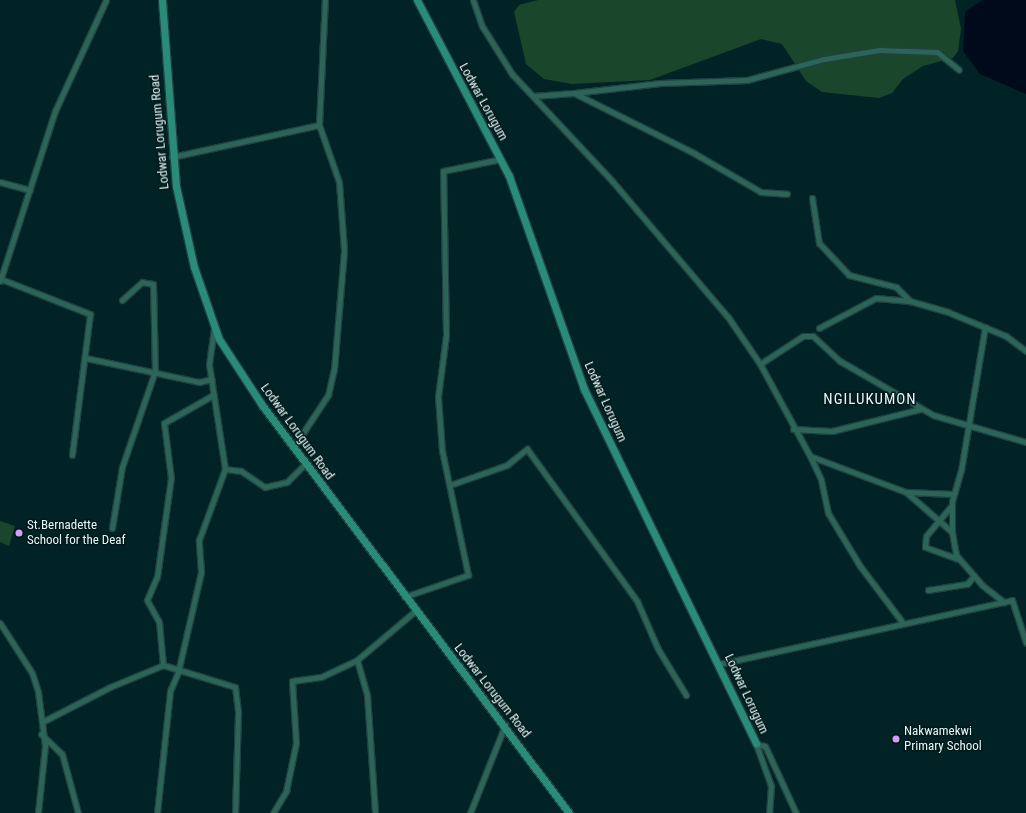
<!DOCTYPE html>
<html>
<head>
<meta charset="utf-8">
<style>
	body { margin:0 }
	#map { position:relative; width:1026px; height:813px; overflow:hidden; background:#012325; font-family:"Roboto Condensed",sans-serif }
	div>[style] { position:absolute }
	.green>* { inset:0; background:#1a462c }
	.water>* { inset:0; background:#000a1b }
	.roads { filter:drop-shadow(1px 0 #214143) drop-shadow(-1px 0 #214143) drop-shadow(0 1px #214143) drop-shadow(0 -1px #214143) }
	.street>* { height:5px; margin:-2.5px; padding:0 2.5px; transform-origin:2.5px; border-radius:2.5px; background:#2c6458 }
	.secondary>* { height:7px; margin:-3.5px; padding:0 3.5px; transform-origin:3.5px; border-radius:3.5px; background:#298c79 }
	.dots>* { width:11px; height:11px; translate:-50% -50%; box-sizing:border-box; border:2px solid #01191a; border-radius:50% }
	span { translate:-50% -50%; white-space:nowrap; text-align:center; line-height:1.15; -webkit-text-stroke:3px #01191a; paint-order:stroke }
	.street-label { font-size:13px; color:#e5f7f8 }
	.poi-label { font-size:13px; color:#e5f7f8 }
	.left { translate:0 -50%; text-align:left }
	.quarter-label { font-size:15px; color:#e5f7f8; letter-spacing:1px }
</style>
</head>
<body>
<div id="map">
	<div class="green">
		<i style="clip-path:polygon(538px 0,955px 0,961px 29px,958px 51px,953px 58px,923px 66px,903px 79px,892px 93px,879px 98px,822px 92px,806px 81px,782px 44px,761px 39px,650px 80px,572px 84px,544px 79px,526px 64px,514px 12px,519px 5px)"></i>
		<i style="clip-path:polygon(0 521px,15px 526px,9px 546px,0 542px)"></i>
	</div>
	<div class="water">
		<i style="clip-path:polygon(982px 0,1026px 0,1026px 94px,980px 74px,963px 51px,965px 12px)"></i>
	</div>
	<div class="roads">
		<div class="street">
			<i style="left:473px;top:0;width:28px;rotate:71deg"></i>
			<i style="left:482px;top:26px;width:57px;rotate:58deg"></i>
			<i style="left:512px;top:74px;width:148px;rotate:46.9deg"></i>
			<i style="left:613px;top:182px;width:177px;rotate:49.6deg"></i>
			<i style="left:728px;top:317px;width:57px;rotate:55.8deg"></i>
			<i style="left:760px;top:364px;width:105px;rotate:61.5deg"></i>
			<i style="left:810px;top:456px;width:26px;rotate:65deg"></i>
			<i style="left:821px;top:480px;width:34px;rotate:78deg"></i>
			<i style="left:828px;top:513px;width:62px;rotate:58.9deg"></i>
			<i style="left:860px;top:566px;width:71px;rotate:53deg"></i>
			<i style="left:574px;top:93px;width:87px;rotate:-6.6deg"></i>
			<i style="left:660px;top:83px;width:87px;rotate:-2deg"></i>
			<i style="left:747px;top:80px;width:80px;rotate:-15.3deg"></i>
			<i style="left:824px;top:59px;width:56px;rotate:-9.3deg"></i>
			<i style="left:879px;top:50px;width:58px;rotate:2deg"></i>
			<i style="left:937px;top:52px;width:28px;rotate:39deg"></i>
			<i style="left:533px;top:96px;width:41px;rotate:-4.2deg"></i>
			<i style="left:574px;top:93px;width:132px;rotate:26.6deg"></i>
			<i style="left:692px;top:152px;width:80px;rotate:30.1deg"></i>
			<i style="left:761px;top:192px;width:26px;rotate:4deg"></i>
			<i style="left:172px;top:157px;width:150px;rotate:-12.3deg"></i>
			<i style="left:0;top:182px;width:31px;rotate:15deg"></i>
			<i style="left:812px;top:198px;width:46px;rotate:81.2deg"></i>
			<i style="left:819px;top:243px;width:44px;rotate:46.8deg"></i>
			<i style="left:849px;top:275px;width:49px;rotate:14.3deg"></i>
			<i style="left:896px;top:287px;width:20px;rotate:45deg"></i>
			<i style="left:910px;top:301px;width:40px;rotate:16deg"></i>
			<i style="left:948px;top:312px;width:63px;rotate:22.5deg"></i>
			<i style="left:1006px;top:336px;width:25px;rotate:37deg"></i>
			<i style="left:1px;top:279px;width:96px;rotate:21.5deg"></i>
			<i style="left:90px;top:314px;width:142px;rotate:97.3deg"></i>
			<i style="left:0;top:281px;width:179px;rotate:-72.1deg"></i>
			<i style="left:55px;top:111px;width:122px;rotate:-65.3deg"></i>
			<i style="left:985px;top:327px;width:145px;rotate:99.5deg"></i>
			<i style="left:961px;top:470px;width:32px;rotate:106deg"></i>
			<i style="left:952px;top:501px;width:31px;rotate:90deg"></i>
			<i style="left:952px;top:532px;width:23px;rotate:80deg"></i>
			<i style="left:956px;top:555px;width:40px;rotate:49deg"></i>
			<i style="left:982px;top:585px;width:28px;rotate:38deg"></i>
			<i style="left:819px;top:328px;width:64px;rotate:-27.8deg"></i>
			<i style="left:876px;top:298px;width:34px;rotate:5deg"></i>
			<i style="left:86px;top:358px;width:116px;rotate:12deg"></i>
			<i style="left:199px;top:382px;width:13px;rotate:-13deg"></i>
			<i style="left:760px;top:364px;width:51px;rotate:-33.1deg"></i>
			<i style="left:803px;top:336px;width:10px"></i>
			<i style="left:813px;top:336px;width:37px;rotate:43deg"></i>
			<i style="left:840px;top:361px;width:108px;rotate:30.1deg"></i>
			<i style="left:933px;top:415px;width:97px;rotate:16.2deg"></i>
			<i style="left:793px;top:429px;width:39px;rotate:3deg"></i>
			<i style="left:832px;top:431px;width:92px;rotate:-13.9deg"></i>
			<i style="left:293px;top:448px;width:64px;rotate:-56.6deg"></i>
			<i style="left:328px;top:395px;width:26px;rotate:-77deg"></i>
			<i style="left:334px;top:370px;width:120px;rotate:-85.2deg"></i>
			<i style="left:344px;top:250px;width:68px;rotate:-94.2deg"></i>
			<i style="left:339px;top:182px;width:60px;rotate:-109.3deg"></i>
			<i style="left:319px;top:125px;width:125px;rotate:-87.3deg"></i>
			<i style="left:810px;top:456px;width:103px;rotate:20.6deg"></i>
			<i style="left:906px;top:492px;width:48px;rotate:2.4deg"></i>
			<i style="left:225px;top:469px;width:16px;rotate:7deg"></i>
			<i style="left:241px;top:471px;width:29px;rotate:34deg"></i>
			<i style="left:265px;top:487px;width:23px;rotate:-13deg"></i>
			<i style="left:287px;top:482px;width:25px;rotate:-45deg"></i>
			<i style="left:450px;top:485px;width:60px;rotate:-19.3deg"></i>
			<i style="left:507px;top:465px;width:26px;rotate:-39deg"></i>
			<i style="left:527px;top:449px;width:188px;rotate:54.1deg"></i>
			<i style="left:637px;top:601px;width:52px;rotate:66.4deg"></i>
			<i style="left:658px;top:649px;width:54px;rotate:58.7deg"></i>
			<i style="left:906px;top:492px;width:61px;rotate:41deg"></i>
			<i style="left:952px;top:505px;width:40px;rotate:130deg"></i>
			<i style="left:926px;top:536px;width:11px;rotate:95deg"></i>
			<i style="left:925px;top:547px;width:35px;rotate:20deg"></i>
			<i style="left:112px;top:528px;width:62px;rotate:-80.7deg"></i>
			<i style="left:122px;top:467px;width:102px;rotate:-71deg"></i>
			<i style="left:155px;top:371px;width:87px;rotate:-91.3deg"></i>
			<i style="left:153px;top:284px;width:11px;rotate:-170deg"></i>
			<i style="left:142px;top:282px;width:27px;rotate:138deg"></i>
			<i style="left:928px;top:590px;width:39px;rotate:-9deg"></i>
			<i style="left:967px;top:584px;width:11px;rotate:-49deg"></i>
			<i style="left:404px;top:597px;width:68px;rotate:-19deg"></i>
			<i style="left:468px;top:575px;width:127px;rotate:-101.8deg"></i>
			<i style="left:442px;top:451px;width:54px;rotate:-94.2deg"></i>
			<i style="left:438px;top:397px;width:63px;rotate:-82.6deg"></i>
			<i style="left:446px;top:335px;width:164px;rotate:-91deg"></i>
			<i style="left:443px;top:171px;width:59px;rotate:-11.7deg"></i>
			<i style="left:0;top:623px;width:59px;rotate:57.4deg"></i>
			<i style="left:32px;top:673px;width:20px;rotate:72deg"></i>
			<i style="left:38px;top:692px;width:54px;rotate:82.6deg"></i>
			<i style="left:45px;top:746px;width:67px;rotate:96deg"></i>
			<i style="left:357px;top:660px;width:36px;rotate:74deg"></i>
			<i style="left:367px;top:695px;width:118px;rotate:86.1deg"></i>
			<i style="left:719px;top:664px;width:300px;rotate:-12.3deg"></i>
			<i style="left:1012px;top:600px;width:45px;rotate:72deg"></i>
			<i style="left:163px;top:665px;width:43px;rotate:-95.3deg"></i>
			<i style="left:159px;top:622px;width:25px;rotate:-119deg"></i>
			<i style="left:147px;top:600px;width:25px;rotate:-67deg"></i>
			<i style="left:157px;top:577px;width:100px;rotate:-82deg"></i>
			<i style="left:171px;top:478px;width:55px;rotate:-97.3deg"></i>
			<i style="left:164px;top:423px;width:56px;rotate:-29.7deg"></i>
			<i style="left:42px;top:722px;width:76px;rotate:-27.2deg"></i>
			<i style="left:110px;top:687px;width:57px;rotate:-22.5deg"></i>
			<i style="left:163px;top:665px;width:75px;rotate:17deg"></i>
			<i style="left:235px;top:687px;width:26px;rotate:83deg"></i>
			<i style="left:238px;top:713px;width:100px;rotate:91.7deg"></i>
			<i style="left:41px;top:734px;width:29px;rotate:44deg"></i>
			<i style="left:62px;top:754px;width:61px;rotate:74.8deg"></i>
			<i style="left:756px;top:744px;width:9px;rotate:13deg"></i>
			<i style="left:765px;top:746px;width:74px;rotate:65.2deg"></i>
			<i style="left:756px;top:744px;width:45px;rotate:70.3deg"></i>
			<i style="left:771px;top:786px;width:27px;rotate:94deg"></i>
			<i style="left:157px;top:813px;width:123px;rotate:-83.9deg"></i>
			<i style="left:170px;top:691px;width:21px;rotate:-67deg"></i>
			<i style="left:178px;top:672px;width:103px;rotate:-77deg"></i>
			<i style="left:201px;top:572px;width:32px;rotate:-94deg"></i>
			<i style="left:199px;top:540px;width:76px;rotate:-69.9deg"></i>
			<i style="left:225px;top:469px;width:106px;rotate:-98.7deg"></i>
			<i style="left:209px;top:364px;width:37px;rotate:-82deg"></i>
			<i style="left:273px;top:813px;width:26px;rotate:-59deg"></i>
			<i style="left:286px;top:791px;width:49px;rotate:-78.2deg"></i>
			<i style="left:296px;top:743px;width:62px;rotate:-93.7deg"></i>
			<i style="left:292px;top:681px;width:29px;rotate:-8deg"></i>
			<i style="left:321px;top:677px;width:40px;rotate:-25deg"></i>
			<i style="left:357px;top:660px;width:76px;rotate:-40.2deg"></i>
			<i style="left:470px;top:813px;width:95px;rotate:-68.3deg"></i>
		</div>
		<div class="secondary">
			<i style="left:162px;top:0;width:187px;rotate:85.7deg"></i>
			<i style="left:176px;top:186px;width:83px;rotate:77.5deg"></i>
			<i style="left:194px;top:267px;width:76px;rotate:70.9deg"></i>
			<i style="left:219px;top:339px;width:79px;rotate:56.9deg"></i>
			<i style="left:262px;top:405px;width:511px;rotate:53.04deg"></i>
			<i style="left:417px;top:0;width:199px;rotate:62.4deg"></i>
			<i style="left:509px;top:176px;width:226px;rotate:70.6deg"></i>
			<i style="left:584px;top:389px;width:394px;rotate:64.1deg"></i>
		</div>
	</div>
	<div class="dots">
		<i style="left:19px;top:533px;background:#d59cfb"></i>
		<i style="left:896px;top:739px;background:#d59cfb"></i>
	</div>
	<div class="street-label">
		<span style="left:483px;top:102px;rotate:61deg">Lodwar Lorugum</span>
		<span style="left:160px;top:132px;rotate:-95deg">Lodwar Lorugum Road</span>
		<span style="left:605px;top:402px;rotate:66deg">Lodwar Lorugum</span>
		<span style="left:297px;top:432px;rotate:54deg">Lodwar Lorugum Road</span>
		<span style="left:492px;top:691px;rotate:52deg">Lodwar Lorugum Road</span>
		<span style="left:746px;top:694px;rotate:65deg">Lodwar Lorugum</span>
	</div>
	<div class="poi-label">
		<span class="left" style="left:27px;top:533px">St.Bernadette<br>School for the Deaf</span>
		<span class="left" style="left:904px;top:739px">Nakwamekwi<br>Primary School</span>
	</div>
	<div class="quarter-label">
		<span style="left:870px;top:400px">NGILUKUMON</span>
	</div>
</div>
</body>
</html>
